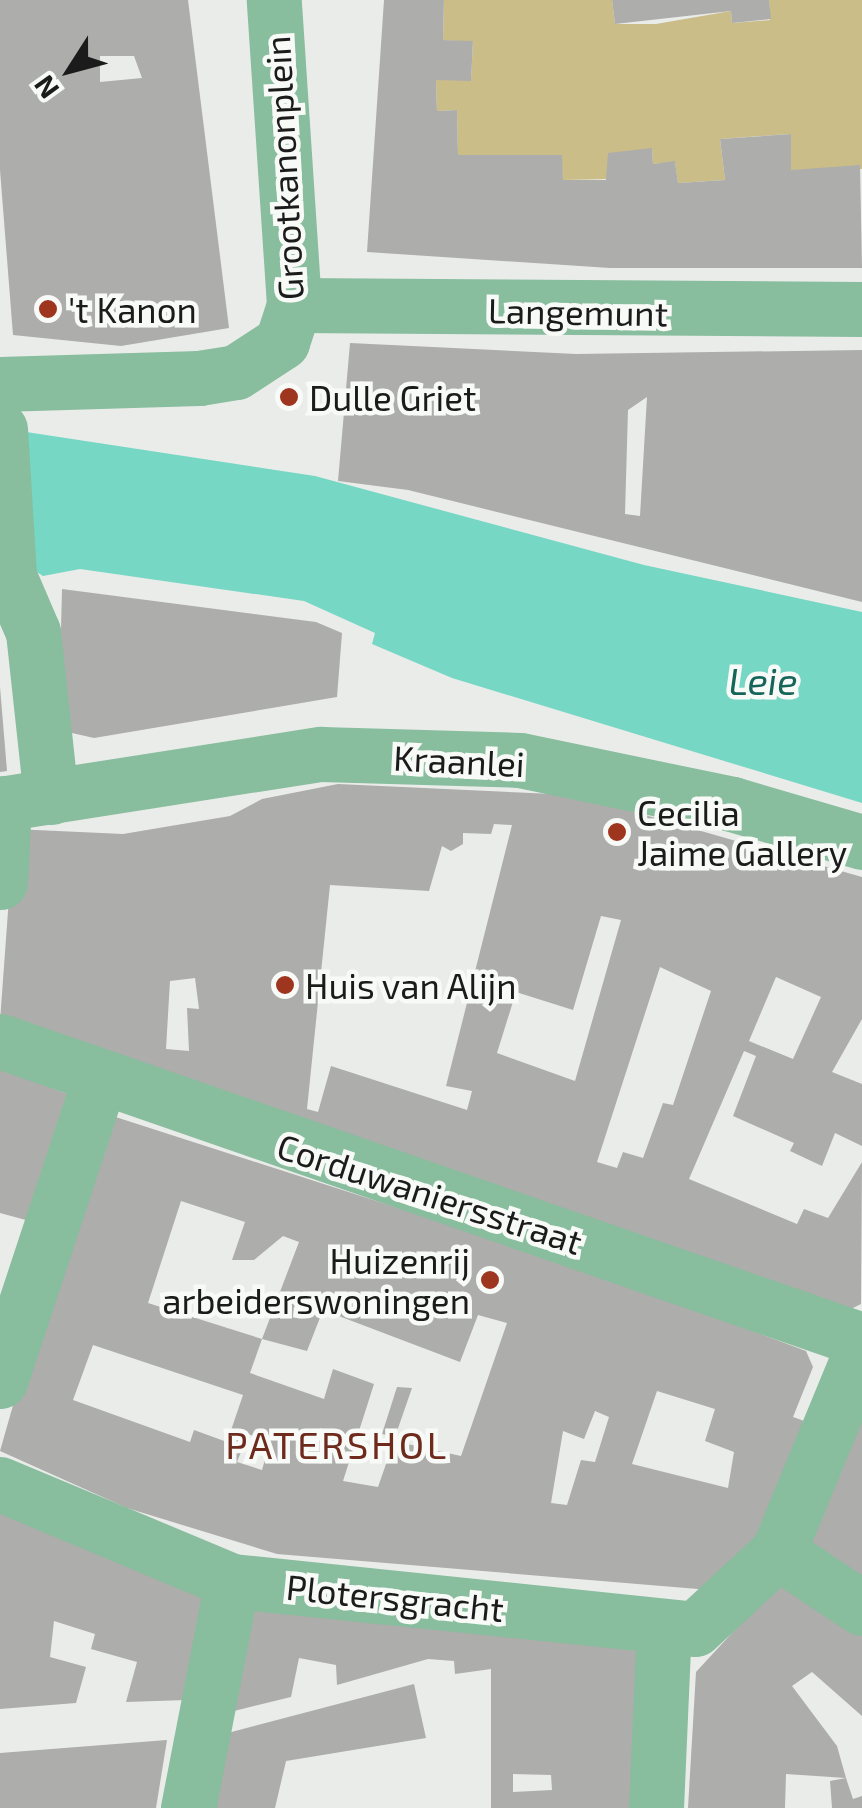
<!DOCTYPE html>
<html>
<head>
<meta charset="utf-8">
<style>
	body { margin:0 }
	#map { position:relative; width:862px; height:1808px; overflow:hidden; background:#eaecea; font-family:"Exo 2",sans-serif }
	div>[style] { position:absolute }
	.green>* { inset:0; background:#cabd87 }
	.water>* { inset:0; background:#75d7c4 }
	.building>* { inset:0; background:#adadab }
	.street>* { height:55px; margin:-27.5px; padding:0 27.5px; transform-origin:27.5px; border-radius:27.5px; background:#88bd9e }
	.dots>* { width:28px; height:28px; translate:-50% -50%; box-sizing:border-box; border:5px solid #f8faf7; border-radius:50% }
	span { translate:-50% -50%; white-space:nowrap; text-align:center; line-height:1.15; -webkit-text-stroke:9px #f8faf7; paint-order:stroke }
	.street-label { font-size:35px; color:#1a1b1a }
	.poi-label { font-size:35px; color:#1a1b1a }
	.left { translate:0 -50%; text-align:left }
	.right { translate:-100% -50%; text-align:right }
	.water-label { font-size:38px; color:#156559; font-style:italic }
	.neighbourhood-label { font-size:38px; color:#6e2a1c; letter-spacing:2.5px }
	.north { position:absolute; left:20px; top:20px; width:100px; height:100px; -webkit-text-stroke:8px #f8faf7; paint-order:stroke; rotate:234deg; font-size:28px; font-weight:700; line-height:40px; text-align:center; color:#1a1b1a }
	.north::after { content:''; display:block; margin:auto; width:35px; height:45px; background:#1a1b1a; clip-path:polygon(50% 0,100% 100%,50% 72%,0 100%) }
</style>
</head>
<body>
<div id="map">
	<div class="green">
		<i style="clip-path:polygon(444px 0,612px 0,615px 24px,656px 24px,731px 11px,732px 23px,770px 20px,769px 0,862px 0,862px 169px,791px 170px,790px 134px,720px 139px,725px 180px,678px 183px,675px 162px,653px 164px,652px 149px,611px 179px,563px 180px,561px 155px,458px 155px,457px 110px,437px 111px,436px 80px,471px 80px,473px 42px,443px 40px)"></i>
	</div>
	<div class="water">
		<i style="clip-path:polygon(0 428px,315px 476px,644px 565px,862px 612px,862px 803px,452px 678px,372px 644px,375px 633px,304px 601px,80px 569px,43px 576px,29px 567px)"></i>
	</div>
	<div class="building">
		<i style="clip-path:polygon(evenodd,0 0,188px 0,229px 328px,121px 346px,13px 335px,0 170px,0 0,100px 56px,134px 56px,142px 78px,100px 82px,100px 56px)"></i>
		<i style="clip-path:polygon(384px 0,444px 0,443px 40px,473px 41px,471px 81px,436px 80px,437px 111px,457px 110px,458px 155px,562px 155px,563px 180px,606px 180px,608px 153px,652px 148px,653px 164px,675px 161px,678px 183px,725px 180px,720px 139px,791px 134px,791px 170px,860px 165px,862px 268px,610px 268px,367px 252px)"></i>
		<i style="clip-path:polygon(612px 0,769px 0,771px 19px,732px 23px,731px 11px,615px 24px)"></i>
		<i style="clip-path:polygon(evenodd,350px 343px,576px 354px,862px 350px,862px 602px,408px 490px,338px 481px,350px 343px,647px 397px,640px 516px,625px 514px,628px 410px,647px 397px)"></i>
		<i style="clip-path:polygon(62px 589px,316px 622px,342px 633px,337px 697px,94px 738px,72px 733px,59px 709px)"></i>
		<i style="clip-path:polygon(0 687px,7px 771px,0 772px)"></i>
		<i style="clip-path:polygon(evenodd,338px 784px,575px 795px,862px 877px,862px 1019px,832px 1072px,862px 1084px,862px 1146px,835px 1133px,822px 1166px,790px 1151px,794px 1143px,733px 1116px,756px 1056px,744px 1051px,689px 1179px,797px 1224px,804px 1209px,828px 1218px,862px 1162px,861px 1304px,851px 1309px,0 1021px,14px 829px,123px 834px,230px 816px,262px 799px,338px 784px,494px 824px,512px 825px,446px 1086px,472px 1091px,467px 1110px,331px 1066px,318px 1112px,307px 1109px,330px 885px,429px 891px,442px 846px,451px 851px,463px 844px,463px 833px,491px 834px,494px 824px,338px 784px,601px 916px,621px 920px,575px 1081px,497px 1053px,516px 992px,573px 1010px,601px 916px,338px 784px,660px 967px,711px 991px,673px 1105px,663px 1103px,643px 1158px,623px 1152px,617px 1168px,597px 1162px,660px 967px,338px 784px,776px 977px,821px 997px,793px 1059px,749px 1041px,776px 977px,338px 784px,195px 978px,199px 1009px,187px 1008px,189px 1051px,166px 1049px,170px 981px,195px 978px)"></i>
		<i style="clip-path:polygon(0 1069px,76px 1097px,37px 1223px,0 1213px)"></i>
		<i style="clip-path:polygon(evenodd,97px 1111px,575px 1265px,806px 1351px,813px 1367px,793px 1417px,807px 1422px,742px 1569px,710px 1590px,277px 1554px,127px 1508px,0 1451px,97px 1111px,181px 1201px,245px 1222px,232px 1260px,254px 1260px,283px 1236px,299px 1242px,262px 1339px,307px 1351px,323px 1310px,460px 1362px,478px 1315px,507px 1323px,461px 1456px,394px 1441px,378px 1487px,343px 1481px,374px 1384px,333px 1369px,324px 1399px,250px 1373px,262px 1339px,148px 1303px,181px 1201px,97px 1111px,93px 1345px,243px 1395px,227px 1442px,194px 1430px,190px 1442px,73px 1400px,93px 1345px,97px 1111px,657px 1391px,715px 1409px,705px 1441px,734px 1452px,728px 1488px,632px 1464px,657px 1391px,97px 1111px,595px 1411px,609px 1417px,595px 1462px,581px 1460px,567px 1505px,551px 1503px,563px 1431px,584px 1439px,595px 1411px,97px 1111px,248px 1434px,270px 1442px,262px 1470px,237px 1462px,248px 1434px)"></i>
		<i style="clip-path:polygon(397px 1387px,412px 1388px,395px 1437px,382px 1434px)"></i>
		<i style="clip-path:polygon(862px 1404px,862px 1591px,805px 1558px)"></i>
		<i style="clip-path:polygon(0 1500px,209px 1591px,186px 1700px,126px 1702px,137px 1662px,91px 1649px,95px 1634px,54px 1621px,50px 1657px,86px 1667px,76px 1703px,0 1709px)"></i>
		<i style="clip-path:polygon(779px 1582px,862px 1627px,862px 1716px,812px 1672px,792px 1686px,837px 1746px,846px 1778px,786px 1774px,785px 1808px,688px 1808px,696px 1672px)"></i>
		<i style="clip-path:polygon(evenodd,252px 1596px,640px 1640px,641px 1808px,491px 1808px,491px 1669px,455px 1674px,454px 1661px,428px 1659px,337px 1685px,336px 1665px,299px 1658px,291px 1697px,230px 1712px,252px 1596px,513px 1774px,551px 1775px,552px 1790px,513px 1792px,513px 1774px)"></i>
		<i style="clip-path:polygon(414px 1684px,426px 1738px,286px 1761px,275px 1808px,213px 1808px,224px 1734px)"></i>
		<i style="clip-path:polygon(167px 1740px,156px 1808px,0 1808px,0 1753px)"></i>
		<i style="clip-path:polygon(846px 1778px,853px 1799px,862px 1796px,862px 1808px,832px 1808px,830px 1781px)"></i>
	</div>
	<div class="street">
		<i style="left:294px;top:305px;width:568px;rotate:0.4deg"></i>
		<i style="left:0;top:384px;width:199px;rotate:-1.7deg"></i>
		<i style="left:199px;top:378px;width:37px;rotate:-9deg"></i>
		<i style="left:236px;top:372px;width:55px;rotate:-33.1deg"></i>
		<i style="left:282px;top:342px;width:39px;rotate:-72deg"></i>
		<i style="left:294px;top:305px;width:306px;rotate:-93.8deg"></i>
		<i style="left:0;top:429px;width:147px;rotate:86.5deg"></i>
		<i style="left:9px;top:576px;width:61px;rotate:66.8deg"></i>
		<i style="left:33px;top:632px;width:166px;rotate:83.8deg"></i>
		<i style="left:0;top:804px;width:325px;rotate:-8.9deg"></i>
		<i style="left:321px;top:754px;width:199px;rotate:1.7deg"></i>
		<i style="left:520px;top:760px;width:217px;rotate:11.7deg"></i>
		<i style="left:732px;top:804px;width:135px;rotate:16.3deg"></i>
		<i style="left:0;top:882px;width:79px;rotate:-87.1deg"></i>
		<i style="left:0;top:1041px;width:912px;rotate:19.13deg"></i>
		<i style="left:0;top:1381px;width:316px;rotate:-71.7deg"></i>
		<i style="left:0;top:1484px;width:251px;rotate:22.7deg"></i>
		<i style="left:232px;top:1581px;width:465px;rotate:5.9deg"></i>
		<i style="left:695px;top:1629px;width:113px;rotate:-42.9deg"></i>
		<i style="left:778px;top:1552px;width:221px;rotate:-67.6deg"></i>
		<i style="left:778px;top:1552px;width:101px;rotate:33.7deg"></i>
		<i style="left:188px;top:1808px;width:231px;rotate:-79deg"></i>
		<i style="left:656px;top:1808px;width:182px;rotate:-87.5deg"></i>
	</div>
	<div class="dots">
		<i style="left:48px;top:309px;background:#9e351f"></i>
		<i style="left:289px;top:397px;background:#9e351f"></i>
		<i style="left:617px;top:832px;background:#9e351f"></i>
		<i style="left:285px;top:985px;background:#9e351f"></i>
		<i style="left:490px;top:1280px;background:#9e351f"></i>
	</div>
	<div class="street-label">
		<span style="left:283px;top:168px;rotate:-93deg">Grootkanonplein</span>
		<span style="left:578px;top:311px;rotate:1deg">Langemunt</span>
		<span style="left:459px;top:760px;rotate:3deg">Kraanlei</span>
		<span style="left:430px;top:1193px;rotate:18deg">Corduwaniersstraat</span>
		<span style="left:395px;top:1597px;rotate:6deg">Plotersgracht</span>
	</div>
	<div class="poi-label">
		<span class="left" style="left:68px;top:309px">'t Kanon</span>
		<span class="left" style="left:309px;top:397px">Dulle Griet</span>
		<span class="left" style="left:637px;top:832px">Cecilia<br>Jaime Gallery</span>
		<span class="left" style="left:305px;top:985px">Huis van Alijn</span>
		<span class="right" style="left:470px;top:1280px">Huizenrij<br>arbeiderswoningen</span>
	</div>
	<div class="water-label">
		<span style="left:763px;top:681px">Leie</span>
	</div>
	<div class="neighbourhood-label">
		<span style="left:337px;top:1445px">PATERSHOL</span>
	</div>
	<div class="north">N</div>
</div>
</body>
</html>
